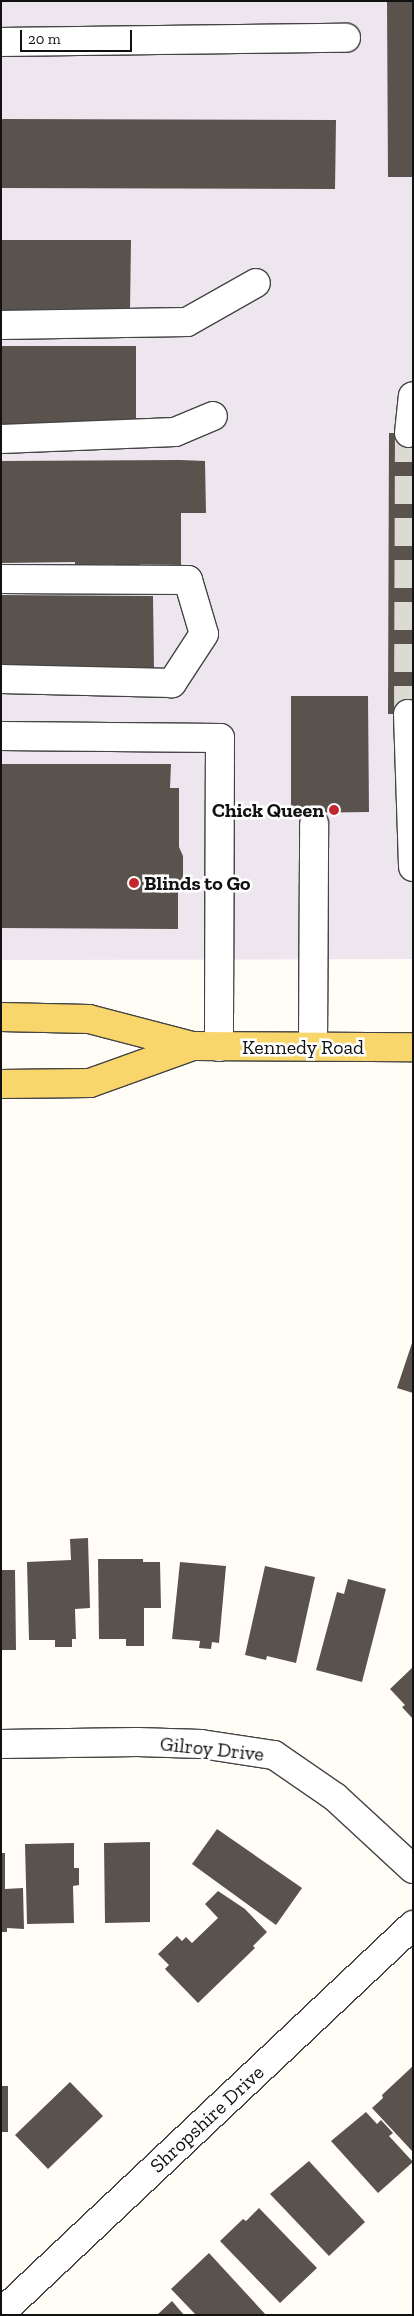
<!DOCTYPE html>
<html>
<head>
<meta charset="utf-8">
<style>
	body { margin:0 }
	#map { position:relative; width:414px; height:2316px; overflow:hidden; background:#fffdf5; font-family:"Zilla Slab",serif }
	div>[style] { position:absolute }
	.industrial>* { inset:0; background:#eee6ef }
	.building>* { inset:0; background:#5a524d }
	.minor-tunnel>* { height:28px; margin-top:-14px; transform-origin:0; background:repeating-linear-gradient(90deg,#dbdad3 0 28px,transparent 0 42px) }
	.roads { filter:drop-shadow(1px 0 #444) drop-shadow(-1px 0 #444) drop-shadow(0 1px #444) drop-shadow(0 -1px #444) }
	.minor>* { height:28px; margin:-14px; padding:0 14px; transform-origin:14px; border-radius:14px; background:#fff }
	.major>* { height:28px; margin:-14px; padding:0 14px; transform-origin:14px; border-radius:14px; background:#f9d66b }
	.dots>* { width:14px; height:14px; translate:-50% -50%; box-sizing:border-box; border:2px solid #fff; border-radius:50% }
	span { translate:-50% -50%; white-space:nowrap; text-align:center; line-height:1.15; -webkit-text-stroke:5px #fff; paint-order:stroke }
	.poi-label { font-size:20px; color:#111; font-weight:700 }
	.right { translate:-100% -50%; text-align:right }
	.left { translate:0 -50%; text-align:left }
	.street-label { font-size:20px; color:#111 }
	.frame { position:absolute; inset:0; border:2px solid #111; pointer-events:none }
	.scale { position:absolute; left:20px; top:30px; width:112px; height:22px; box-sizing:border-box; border:2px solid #111; border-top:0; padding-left:6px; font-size:15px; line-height:18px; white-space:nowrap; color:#111; -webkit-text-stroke:4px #fff; paint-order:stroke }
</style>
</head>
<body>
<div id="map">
	<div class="industrial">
		<i style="clip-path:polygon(1px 1px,413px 1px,413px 959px,1px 960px)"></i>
	</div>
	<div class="building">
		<i style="clip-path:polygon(387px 1px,413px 1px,413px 177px,388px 177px)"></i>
		<i style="clip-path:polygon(1px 119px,336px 120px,335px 189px,1px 188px)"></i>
		<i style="clip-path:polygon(1px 240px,131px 240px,130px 310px,1px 310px)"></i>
		<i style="clip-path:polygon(1px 346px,136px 346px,136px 425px,1px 425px)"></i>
		<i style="clip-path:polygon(389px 433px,413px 433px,413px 714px,388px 714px)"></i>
		<i style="clip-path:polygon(180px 460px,205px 461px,206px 513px,181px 513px,181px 565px,140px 564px,140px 567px,114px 567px,114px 564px,75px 565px,75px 562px,1px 563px,1px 461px)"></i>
		<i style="clip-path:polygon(1px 595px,153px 596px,154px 668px,1px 667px)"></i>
		<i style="clip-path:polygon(291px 696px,368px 696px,369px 812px,291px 813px)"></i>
		<i style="clip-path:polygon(1px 764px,171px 764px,170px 788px,179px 788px,179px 847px,183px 856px,183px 876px,178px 886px,178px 929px,1px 928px)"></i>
		<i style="clip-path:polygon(412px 1343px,413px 1343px,413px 1393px,397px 1388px)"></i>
		<i style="clip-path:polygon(88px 1538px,90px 1608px,75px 1609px,76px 1639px,72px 1639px,72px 1647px,55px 1647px,55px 1640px,29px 1640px,27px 1562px,71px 1560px,70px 1539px)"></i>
		<i style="clip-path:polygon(98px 1559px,143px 1559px,143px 1562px,160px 1562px,161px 1608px,144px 1608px,144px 1646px,126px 1646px,126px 1639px,99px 1639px)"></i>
		<i style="clip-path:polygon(180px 1562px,226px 1566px,219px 1643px,212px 1642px,211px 1649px,199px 1648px,200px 1641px,172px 1639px)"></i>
		<i style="clip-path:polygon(265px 1566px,315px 1577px,296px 1663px,267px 1656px,266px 1660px,245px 1655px)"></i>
		<i style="clip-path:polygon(1px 1570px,15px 1570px,16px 1650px,1px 1650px)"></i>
		<i style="clip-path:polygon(348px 1579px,386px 1589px,362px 1682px,316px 1670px,337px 1592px,344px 1594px)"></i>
		<i style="clip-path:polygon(413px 1667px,413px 1719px,402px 1707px,405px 1705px,390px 1689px)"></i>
		<i style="clip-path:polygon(217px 1829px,302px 1888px,276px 1925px,192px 1864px)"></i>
		<i style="clip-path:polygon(150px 1842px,150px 1922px,105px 1923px,104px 1843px)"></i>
		<i style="clip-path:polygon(74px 1843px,74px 1868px,79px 1868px,79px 1885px,73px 1886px,74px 1923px,27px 1924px,25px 1844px)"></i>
		<i style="clip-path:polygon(1px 1853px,5px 1853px,5px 1889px,23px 1888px,24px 1929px,7px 1928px,7px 1932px,1px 1932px)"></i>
		<i style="clip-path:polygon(218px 1891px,245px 1909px,267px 1932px,253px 1946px,255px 1948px,198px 2003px,165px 1969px,169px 1965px,158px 1954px,177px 1936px,182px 1941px,186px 1937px,192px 1943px,218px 1918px,205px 1904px)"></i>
		<i style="clip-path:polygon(413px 2066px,413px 2152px,372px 2108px,383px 2098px,382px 2095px)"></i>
		<i style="clip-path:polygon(70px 2082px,103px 2116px,48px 2169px,15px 2135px)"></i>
		<i style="clip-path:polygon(1px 2086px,8px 2086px,8px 2132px,1px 2132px)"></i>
		<i style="clip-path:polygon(366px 2112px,377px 2124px,381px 2120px,393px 2133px,389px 2136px,413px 2162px,378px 2193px,331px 2141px)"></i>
		<i style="clip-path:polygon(309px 2161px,365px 2222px,329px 2256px,270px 2194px)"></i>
		<i style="clip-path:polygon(259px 2208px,317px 2268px,280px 2303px,220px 2241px,243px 2219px,246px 2221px)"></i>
		<i style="clip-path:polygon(209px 2253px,266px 2315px,196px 2315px,171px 2289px)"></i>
		<i style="clip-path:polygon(172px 2301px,184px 2315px,157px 2315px)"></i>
	</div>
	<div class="minor-tunnel">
		<i style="left:408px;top:714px;width:281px;rotate:-89.8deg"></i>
	</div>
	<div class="roads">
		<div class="minor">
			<i style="left:1px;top:42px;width:345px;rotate:-0.7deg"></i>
			<i style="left:1px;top:325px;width:186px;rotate:-0.9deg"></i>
			<i style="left:187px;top:322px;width:79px;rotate:-29.5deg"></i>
			<i style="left:409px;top:433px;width:37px;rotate:-84deg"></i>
			<i style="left:1px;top:439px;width:174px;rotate:-2.3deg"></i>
			<i style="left:175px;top:432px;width:41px;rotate:-22.8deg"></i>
			<i style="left:1px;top:579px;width:187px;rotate:0.3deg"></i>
			<i style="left:188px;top:580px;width:56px;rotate:73.5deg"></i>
			<i style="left:204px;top:634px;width:59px;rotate:123.1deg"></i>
			<i style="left:172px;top:683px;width:171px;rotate:-178.7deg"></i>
			<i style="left:408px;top:714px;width:153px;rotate:88.1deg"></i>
			<i style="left:1px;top:736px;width:219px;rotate:0.5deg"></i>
			<i style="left:220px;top:738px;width:309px;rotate:90.2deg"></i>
			<i style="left:313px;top:1046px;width:222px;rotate:-89.7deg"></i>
			<i style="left:1px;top:1744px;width:136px;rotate:-0.8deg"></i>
			<i style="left:137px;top:1742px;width:64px;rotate:1.8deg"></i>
			<i style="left:201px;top:1744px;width:74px;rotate:8.6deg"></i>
			<i style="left:274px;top:1755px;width:74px;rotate:34.5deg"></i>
			<i style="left:335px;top:1797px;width:106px;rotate:42.7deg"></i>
			<i style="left:1px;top:2313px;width:566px;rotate:-43.28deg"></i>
		</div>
		<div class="major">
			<i style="left:1px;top:1017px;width:88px;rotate:1.3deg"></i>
			<i style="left:89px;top:1019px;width:107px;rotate:14.6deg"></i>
			<i style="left:193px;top:1046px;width:220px;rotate:0.3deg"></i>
			<i style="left:1px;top:1084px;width:89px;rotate:-0.6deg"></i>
			<i style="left:90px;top:1083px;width:109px;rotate:-19.8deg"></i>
		</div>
	</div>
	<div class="dots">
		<i style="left:334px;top:810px;background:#c4262e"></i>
		<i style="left:134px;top:883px;background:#c4262e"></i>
	</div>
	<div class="poi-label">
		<span class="right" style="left:324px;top:810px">Chick Queen</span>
		<span class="left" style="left:144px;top:883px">Blinds to Go</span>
	</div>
	<div class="street-label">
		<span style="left:303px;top:1047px">Kennedy Road</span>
		<span style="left:212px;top:1749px;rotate:6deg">Gilroy Drive</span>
		<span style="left:207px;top:2119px;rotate:-43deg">Shropshire Drive</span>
	</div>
	<div class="frame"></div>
	<div class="scale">20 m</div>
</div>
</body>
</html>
